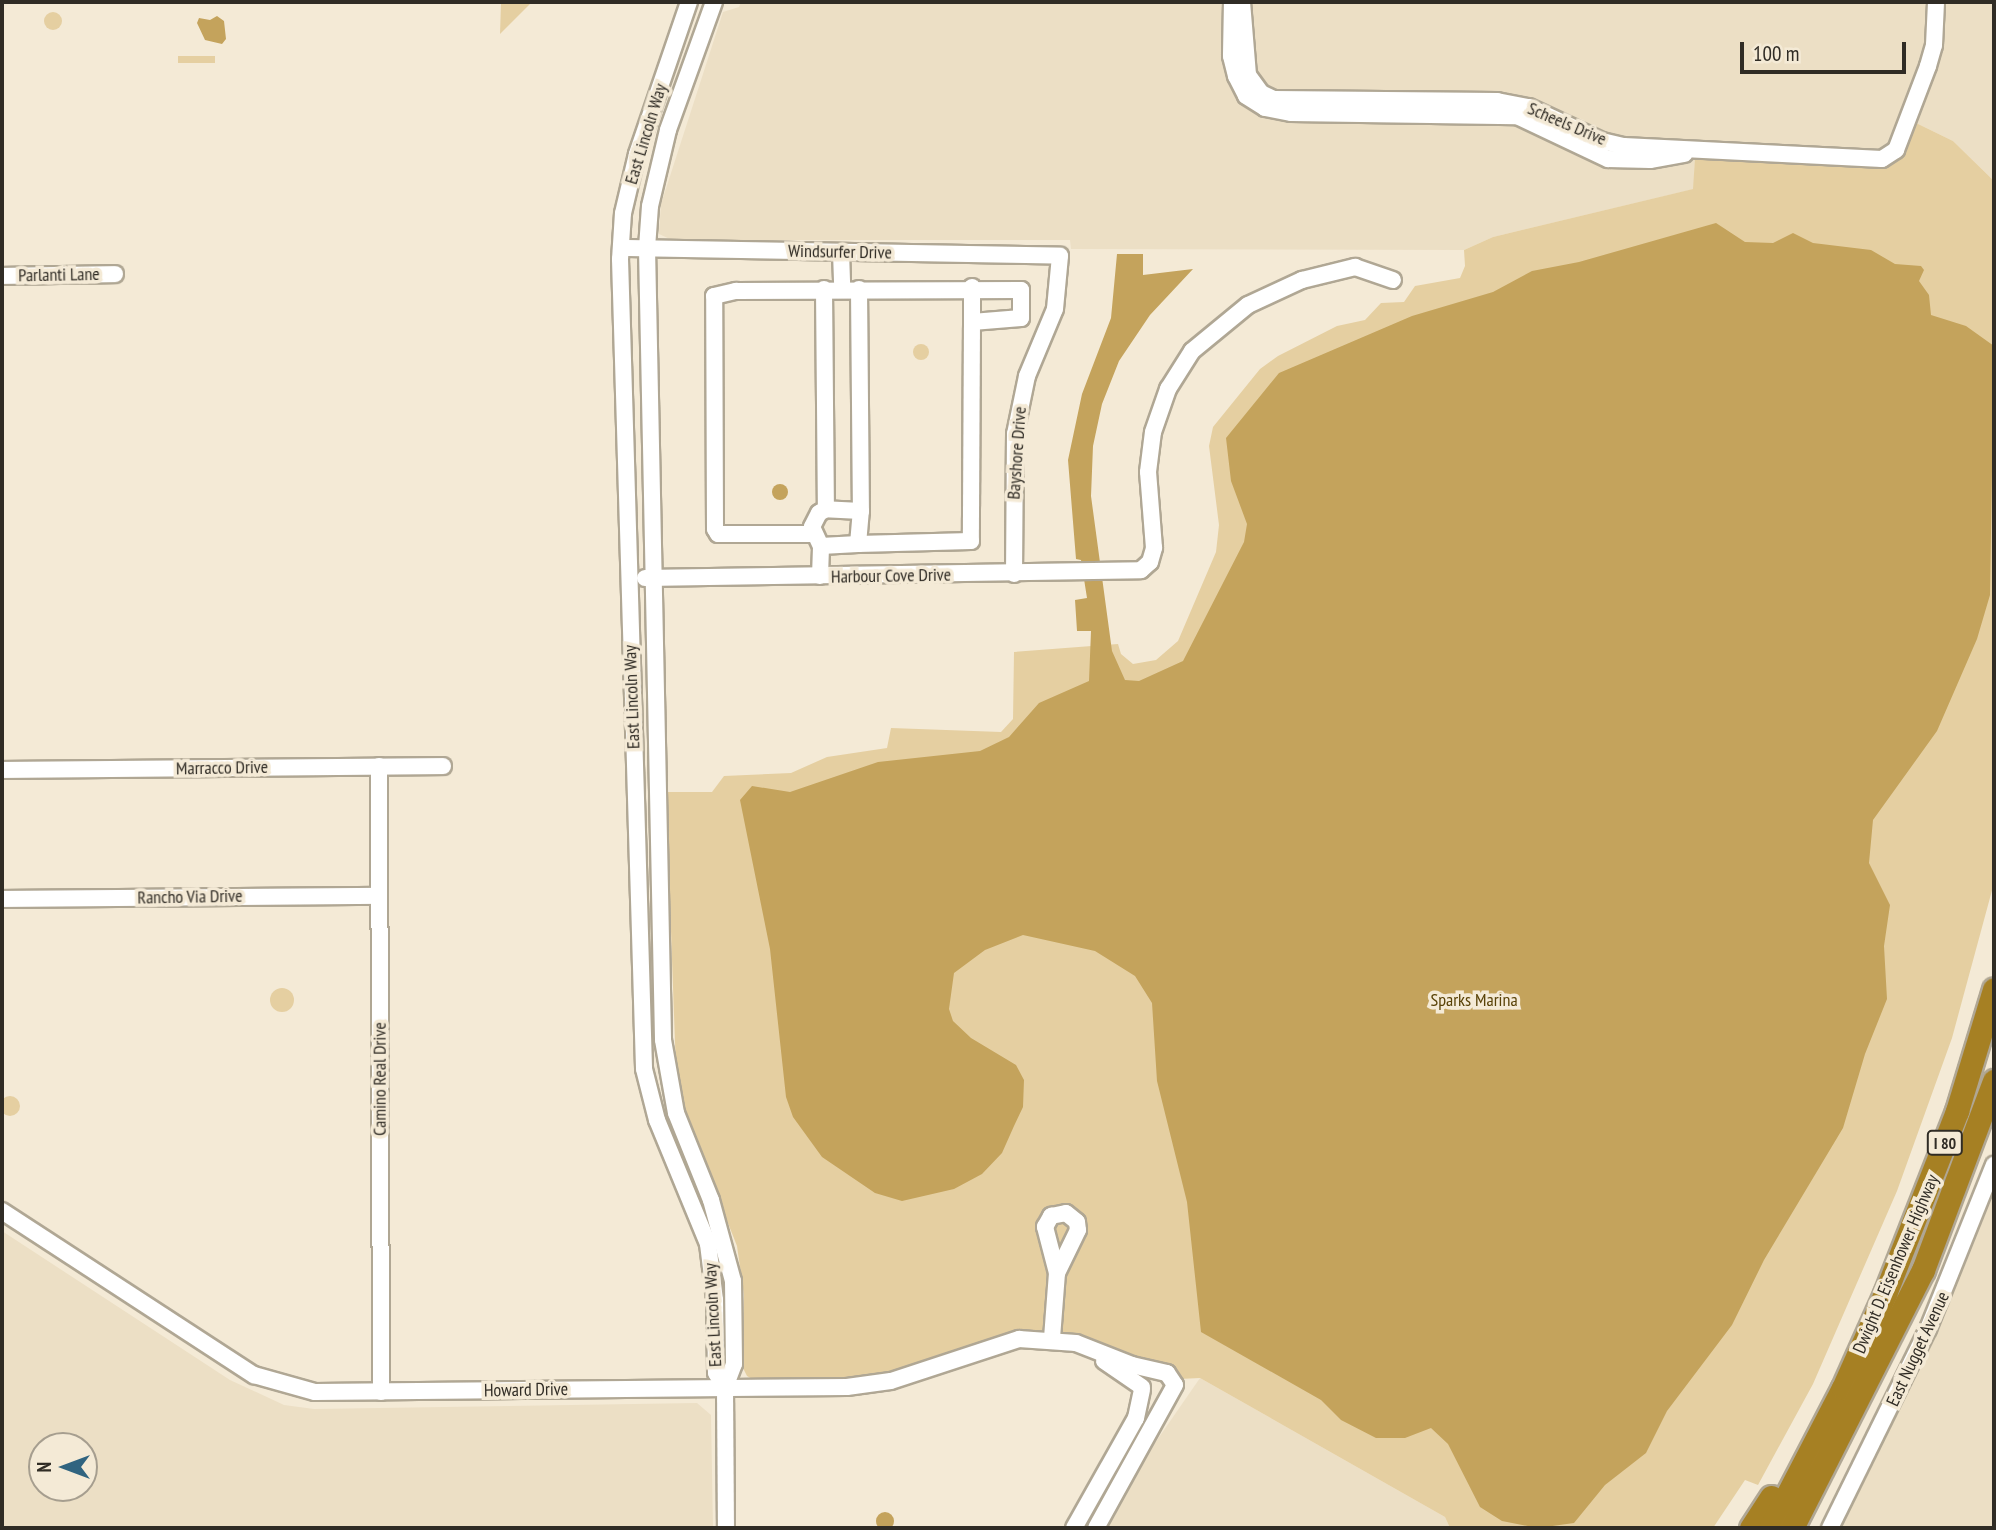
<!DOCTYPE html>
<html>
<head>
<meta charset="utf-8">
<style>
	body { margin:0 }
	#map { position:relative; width:1996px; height:1530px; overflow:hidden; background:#f4ead6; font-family:"PT Sans Narrow",sans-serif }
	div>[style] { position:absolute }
	.built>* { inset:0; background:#ecdfc5 }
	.green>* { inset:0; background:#e5cfa1 }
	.round { border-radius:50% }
	.water>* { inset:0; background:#c4a35c }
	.roads { filter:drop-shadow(2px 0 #b0a794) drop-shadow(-2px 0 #b0a794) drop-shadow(0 2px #b0a794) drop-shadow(0 -2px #b0a794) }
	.minor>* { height:16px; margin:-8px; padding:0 8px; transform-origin:8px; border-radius:8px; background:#fff }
	.highway>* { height:23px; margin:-11.5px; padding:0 11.5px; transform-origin:11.5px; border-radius:11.5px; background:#a68023 }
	span { translate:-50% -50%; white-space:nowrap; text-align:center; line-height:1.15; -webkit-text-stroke:7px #f4ead6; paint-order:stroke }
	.shield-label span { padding:2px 5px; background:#f4ead6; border:2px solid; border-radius:5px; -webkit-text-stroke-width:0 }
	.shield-label { font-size:16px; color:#302c25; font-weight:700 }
	.street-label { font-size:18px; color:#302c25 }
	.park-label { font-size:18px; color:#594207 }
	.frame { position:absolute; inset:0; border:4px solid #302c25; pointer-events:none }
	.north { position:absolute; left:28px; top:1432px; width:70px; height:70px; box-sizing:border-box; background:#f4ead6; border:2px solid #a69e8f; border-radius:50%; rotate:270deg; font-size:19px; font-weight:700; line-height:28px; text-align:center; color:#302c25 }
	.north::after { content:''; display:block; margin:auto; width:24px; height:32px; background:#306480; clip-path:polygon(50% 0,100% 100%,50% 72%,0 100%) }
	.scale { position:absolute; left:1740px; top:42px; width:166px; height:32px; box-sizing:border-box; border:4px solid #302c25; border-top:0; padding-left:9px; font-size:21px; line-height:24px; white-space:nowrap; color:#302c25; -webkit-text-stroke:5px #f4ead6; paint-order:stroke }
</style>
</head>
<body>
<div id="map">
	<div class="built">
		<i style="clip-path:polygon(741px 2px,1994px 2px,1994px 181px,1953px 141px,1914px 122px,1898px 160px,1883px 168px,1695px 158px,1694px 189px,1493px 237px,1464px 250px,1071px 249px,1070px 240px,672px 240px,659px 234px,661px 204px,723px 12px,739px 7px)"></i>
		<i style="clip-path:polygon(1994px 1189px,1994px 1528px,1837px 1528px,1959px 1278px)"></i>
		<i style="clip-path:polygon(evenodd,2px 1231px,230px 1380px,284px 1405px,314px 1409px,697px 1403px,711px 1415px,713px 1528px,2px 1528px,2px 1231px,42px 1446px,84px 1446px,84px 1488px,42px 1488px,42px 1446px)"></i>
		<i style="clip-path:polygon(1200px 1378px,1445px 1517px,1450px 1528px,1108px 1528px,1155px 1443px)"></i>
	</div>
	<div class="green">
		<i style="clip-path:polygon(501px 2px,532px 2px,500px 34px)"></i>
		<i class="round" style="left:44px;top:12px;width:18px;height:18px"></i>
		<i style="clip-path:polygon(178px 56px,215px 56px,215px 63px,178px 63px)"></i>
		<i style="clip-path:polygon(1914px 122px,1953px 141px,1994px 181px,1994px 883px,1952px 1038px,1897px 1191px,1813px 1384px,1758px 1485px,1745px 1480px,1713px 1528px,1450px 1528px,1445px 1517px,1200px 1378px,1179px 1379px,1062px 1332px,1023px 1331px,887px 1375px,848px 1380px,754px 1380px,747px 1376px,743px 1368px,744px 1295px,737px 1246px,689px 1124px,676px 1070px,666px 792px,712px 792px,724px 776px,791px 773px,827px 757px,887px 748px,891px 728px,1001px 732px,1013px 719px,1014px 652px,1118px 644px,1121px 654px,1133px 664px,1156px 660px,1178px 641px,1216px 552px,1219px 525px,1209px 446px,1213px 427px,1260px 369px,1278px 356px,1337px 326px,1365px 320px,1381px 303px,1404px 302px,1415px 286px,1460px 278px,1465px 266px,1464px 250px,1493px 237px,1693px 189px,1695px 158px,1831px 160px,1883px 168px,1898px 160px)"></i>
		<i class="round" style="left:913px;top:344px;width:16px;height:16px"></i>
		<i class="round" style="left:270px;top:988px;width:24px;height:24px"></i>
		<i class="round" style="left:0;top:1096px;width:20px;height:20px"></i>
	</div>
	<div class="water">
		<i style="clip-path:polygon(217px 16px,224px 21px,226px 39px,222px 44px,205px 40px,197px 23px,199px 18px,210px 20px)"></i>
		<i style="clip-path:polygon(1716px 223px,1745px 242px,1773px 243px,1793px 233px,1813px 243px,1871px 250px,1895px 264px,1921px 266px,1924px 270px,1919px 281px,1929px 295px,1931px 315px,1966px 326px,1994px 346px,1990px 595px,1977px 639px,1937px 731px,1873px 820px,1869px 863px,1890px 905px,1884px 946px,1887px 999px,1865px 1054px,1843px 1128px,1764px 1260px,1732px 1325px,1667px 1411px,1646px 1453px,1605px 1485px,1574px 1523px,1538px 1528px,1502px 1521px,1480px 1507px,1448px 1444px,1431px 1428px,1405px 1438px,1376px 1438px,1341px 1420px,1321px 1400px,1201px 1332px,1187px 1202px,1157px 1081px,1152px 1003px,1135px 976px,1095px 951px,1023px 935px,985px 950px,954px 973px,949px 1009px,953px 1021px,971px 1038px,1016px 1065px,1024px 1080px,1023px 1107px,1014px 1126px,1002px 1153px,982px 1174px,954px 1189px,902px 1201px,875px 1193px,822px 1157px,793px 1117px,786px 1097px,770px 949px,740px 800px,752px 786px,790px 792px,878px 762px,980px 751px,1009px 737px,1039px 703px,1089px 681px,1091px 631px,1077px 631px,1075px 600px,1087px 598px,1081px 560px,1076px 559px,1068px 460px,1082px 394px,1111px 318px,1117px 254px,1143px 254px,1143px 275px,1193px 269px,1150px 315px,1119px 361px,1102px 404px,1093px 446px,1091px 496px,1112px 651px,1125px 680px,1139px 681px,1183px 661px,1244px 542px,1247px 524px,1231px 481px,1226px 438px,1279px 373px,1412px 316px,1493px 292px,1532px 271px,1579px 262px)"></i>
		<i class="round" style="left:772px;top:484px;width:16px;height:16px"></i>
		<i class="round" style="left:876px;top:1512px;width:18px;height:18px"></i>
	</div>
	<div class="roads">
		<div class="minor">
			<i style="left:689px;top:2px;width:161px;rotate:108.9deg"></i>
			<i style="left:637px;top:154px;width:61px;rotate:103.3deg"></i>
			<i style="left:623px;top:213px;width:46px;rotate:93.7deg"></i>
			<i style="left:620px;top:259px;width:810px;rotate:88.3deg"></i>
			<i style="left:644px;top:1069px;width:53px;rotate:75.7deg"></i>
			<i style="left:657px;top:1120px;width:134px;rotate:67.6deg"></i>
			<i style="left:708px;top:1244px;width:56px;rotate:82.9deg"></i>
			<i style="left:715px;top:1300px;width:73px;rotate:89.2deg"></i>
			<i style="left:716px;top:1373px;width:17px;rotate:59deg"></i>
			<i style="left:714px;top:2px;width:136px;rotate:109.8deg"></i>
			<i style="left:668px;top:130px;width:78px;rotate:103.3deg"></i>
			<i style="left:650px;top:206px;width:42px;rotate:94.1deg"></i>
			<i style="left:647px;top:248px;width:792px;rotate:88.84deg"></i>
			<i style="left:663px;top:1040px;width:74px;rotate:79.9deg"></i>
			<i style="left:676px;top:1113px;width:94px;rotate:68.1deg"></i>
			<i style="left:711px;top:1200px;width:84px;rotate:74.8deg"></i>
			<i style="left:733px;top:1281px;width:83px;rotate:89.3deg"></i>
			<i style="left:734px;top:1364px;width:26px;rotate:111deg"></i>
			<i style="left:725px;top:1388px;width:140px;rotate:89.6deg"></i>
			<i style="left:1232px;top:2px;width:54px;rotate:91.1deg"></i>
			<i style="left:1231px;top:56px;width:21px;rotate:76deg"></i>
			<i style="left:1236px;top:76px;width:22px;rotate:63deg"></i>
			<i style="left:1246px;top:96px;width:22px;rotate:32deg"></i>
			<i style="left:1265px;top:108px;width:26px;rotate:11deg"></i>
			<i style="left:1291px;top:113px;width:226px;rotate:0.8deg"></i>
			<i style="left:1517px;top:116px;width:101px;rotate:25.3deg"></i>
			<i style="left:1608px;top:159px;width:42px;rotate:1.4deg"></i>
			<i style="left:1650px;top:160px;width:35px;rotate:-10deg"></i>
			<i style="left:1242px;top:2px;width:73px;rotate:85.3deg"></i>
			<i style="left:1248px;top:75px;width:22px;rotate:54deg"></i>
			<i style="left:1261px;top:93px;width:14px;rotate:25deg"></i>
			<i style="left:1274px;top:99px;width:223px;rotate:0.5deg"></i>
			<i style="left:1497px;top:101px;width:33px;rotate:11deg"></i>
			<i style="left:1529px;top:107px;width:81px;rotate:25deg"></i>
			<i style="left:1602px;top:141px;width:23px;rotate:13deg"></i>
			<i style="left:1624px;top:146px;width:258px;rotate:2.9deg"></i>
			<i style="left:1882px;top:159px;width:17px;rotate:-33deg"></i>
			<i style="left:1896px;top:150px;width:90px;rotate:-69.1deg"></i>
			<i style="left:1928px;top:66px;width:22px;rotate:-74deg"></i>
			<i style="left:1934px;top:45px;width:43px;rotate:-87.3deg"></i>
			<i style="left:621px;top:248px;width:439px;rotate:1deg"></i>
			<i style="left:1060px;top:256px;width:53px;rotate:95.4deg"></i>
			<i style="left:1055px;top:309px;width:73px;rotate:112.7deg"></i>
			<i style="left:1027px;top:376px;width:59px;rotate:101.7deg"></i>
			<i style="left:1015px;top:434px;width:140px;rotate:90.4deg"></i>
			<i style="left:841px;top:252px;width:37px;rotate:88deg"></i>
			<i style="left:2px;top:276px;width:113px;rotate:-1deg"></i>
			<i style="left:972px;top:287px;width:35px;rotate:90deg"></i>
			<i style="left:824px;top:289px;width:220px;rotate:89.5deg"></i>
			<i style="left:859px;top:289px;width:222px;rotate:89.5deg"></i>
			<i style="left:813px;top:534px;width:95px;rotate:180deg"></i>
			<i style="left:718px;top:534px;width:6px;rotate:-121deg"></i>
			<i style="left:715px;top:529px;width:233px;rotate:-90.2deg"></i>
			<i style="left:714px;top:296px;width:23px;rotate:-13deg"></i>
			<i style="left:736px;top:291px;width:285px;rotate:-0.2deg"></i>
			<i style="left:1021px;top:290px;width:28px;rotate:90deg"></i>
			<i style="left:1021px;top:318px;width:49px;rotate:175.3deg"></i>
			<i style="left:972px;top:322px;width:219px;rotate:90.3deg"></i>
			<i style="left:971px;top:541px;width:113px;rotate:178.5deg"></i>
			<i style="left:820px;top:576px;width:30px;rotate:-88deg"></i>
			<i style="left:821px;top:546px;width:37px;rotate:-3deg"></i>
			<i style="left:858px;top:544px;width:33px;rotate:-85deg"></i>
			<i style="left:861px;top:511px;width:35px;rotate:-177deg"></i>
			<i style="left:826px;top:509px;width:8px;rotate:150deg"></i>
			<i style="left:819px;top:513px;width:16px;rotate:117deg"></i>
			<i style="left:812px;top:527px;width:21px;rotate:65deg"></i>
			<i style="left:645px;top:578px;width:496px;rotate:-0.9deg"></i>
			<i style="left:1141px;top:570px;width:12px;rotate:-42deg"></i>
			<i style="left:1150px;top:562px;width:15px;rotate:-74deg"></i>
			<i style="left:1154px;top:548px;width:76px;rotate:-94.5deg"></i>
			<i style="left:1148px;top:472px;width:40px;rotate:-82.9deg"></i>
			<i style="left:1153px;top:432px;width:46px;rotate:-70.8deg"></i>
			<i style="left:1168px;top:389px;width:45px;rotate:-57.7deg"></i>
			<i style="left:1192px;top:351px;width:72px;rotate:-39.4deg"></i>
			<i style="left:1248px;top:305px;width:60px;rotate:-24.8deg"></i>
			<i style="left:1302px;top:280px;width:55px;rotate:-13.8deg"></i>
			<i style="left:1355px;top:267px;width:40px;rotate:18.9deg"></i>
			<i style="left:379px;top:766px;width:626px;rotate:89.82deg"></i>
			<i style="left:2px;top:770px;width:441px;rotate:-0.5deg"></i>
			<i style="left:2px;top:899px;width:377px;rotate:-0.5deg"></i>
			<i style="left:2px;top:1211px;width:301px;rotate:33.1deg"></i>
			<i style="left:254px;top:1375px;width:63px;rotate:15.6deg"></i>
			<i style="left:315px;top:1392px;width:532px;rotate:-0.54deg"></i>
			<i style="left:847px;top:1387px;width:44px;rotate:-7.8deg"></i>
			<i style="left:891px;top:1381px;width:135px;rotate:-18.2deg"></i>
			<i style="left:1019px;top:1339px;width:57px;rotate:4deg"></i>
			<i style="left:1076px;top:1343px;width:60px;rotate:21.4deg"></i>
			<i style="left:1132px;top:1365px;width:36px;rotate:13deg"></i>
			<i style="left:1167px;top:1373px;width:14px;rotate:56deg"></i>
			<i style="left:1175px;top:1385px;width:163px;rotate:118.9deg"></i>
			<i style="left:1052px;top:1338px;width:65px;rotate:-85.6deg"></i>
			<i style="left:1057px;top:1273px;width:48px;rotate:-104.6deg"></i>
			<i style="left:1045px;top:1227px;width:13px;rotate:-61deg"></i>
			<i style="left:1051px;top:1216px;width:15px;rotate:-11deg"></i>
			<i style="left:1066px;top:1213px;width:14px;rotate:39deg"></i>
			<i style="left:1077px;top:1222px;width:8px;rotate:83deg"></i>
			<i style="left:1078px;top:1230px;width:48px;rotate:116deg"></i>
			<i style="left:1104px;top:1361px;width:46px;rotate:34.4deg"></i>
			<i style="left:1074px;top:1528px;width:126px;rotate:-60.6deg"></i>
			<i style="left:1136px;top:1418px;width:29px;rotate:-78deg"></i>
			<i style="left:1830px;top:1528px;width:222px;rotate:-63.8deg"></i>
			<i style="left:1928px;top:1329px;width:177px;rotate:-68.1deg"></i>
		</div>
		<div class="highway">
			<i style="left:1751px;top:1528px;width:37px;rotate:-57deg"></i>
			<i style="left:1770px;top:1528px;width:158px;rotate:-62.5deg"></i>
			<i style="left:1843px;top:1388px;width:103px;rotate:-65.9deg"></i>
			<i style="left:1885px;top:1294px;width:197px;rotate:-68.5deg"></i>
			<i style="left:1957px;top:1111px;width:127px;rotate:-73.1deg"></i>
			<i style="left:1792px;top:1528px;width:289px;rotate:-63.1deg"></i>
			<i style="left:1923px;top:1270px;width:202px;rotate:-69.4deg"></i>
		</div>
	</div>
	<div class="shield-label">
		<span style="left:1945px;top:1143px">I 80</span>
	</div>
	<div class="street-label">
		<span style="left:1567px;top:124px;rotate:23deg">Scheels Drive</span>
		<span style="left:646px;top:134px;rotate:-73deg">East Lincoln Way</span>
		<span style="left:840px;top:252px;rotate:1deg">Windsurfer Drive</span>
		<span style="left:59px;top:275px;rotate:-1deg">Parlanti Lane</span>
		<span style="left:1017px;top:453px;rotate:-86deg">Bayshore Drive</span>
		<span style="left:891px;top:576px;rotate:-1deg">Harbour Cove Drive</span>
		<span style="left:632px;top:697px;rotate:-92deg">East Lincoln Way</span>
		<span style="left:222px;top:768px;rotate:-1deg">Marracco Drive</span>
		<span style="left:190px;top:897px;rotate:-1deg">Rancho Via Drive</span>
		<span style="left:380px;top:1079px;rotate:-90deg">Camino Real Drive</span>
		<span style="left:1896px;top:1264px;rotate:-67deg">Dwight D. Eisenhower Highway</span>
		<span style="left:713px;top:1315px;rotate:-93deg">East Lincoln Way</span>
		<span style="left:1918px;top:1349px;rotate:-65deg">East Nugget Avenue</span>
		<span style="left:526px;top:1390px;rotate:-1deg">Howard Drive</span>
	</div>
	<div class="park-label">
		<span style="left:1474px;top:1000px">Sparks Marina</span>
	</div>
	<div class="frame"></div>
	<div class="north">N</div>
	<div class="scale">100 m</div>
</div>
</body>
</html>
